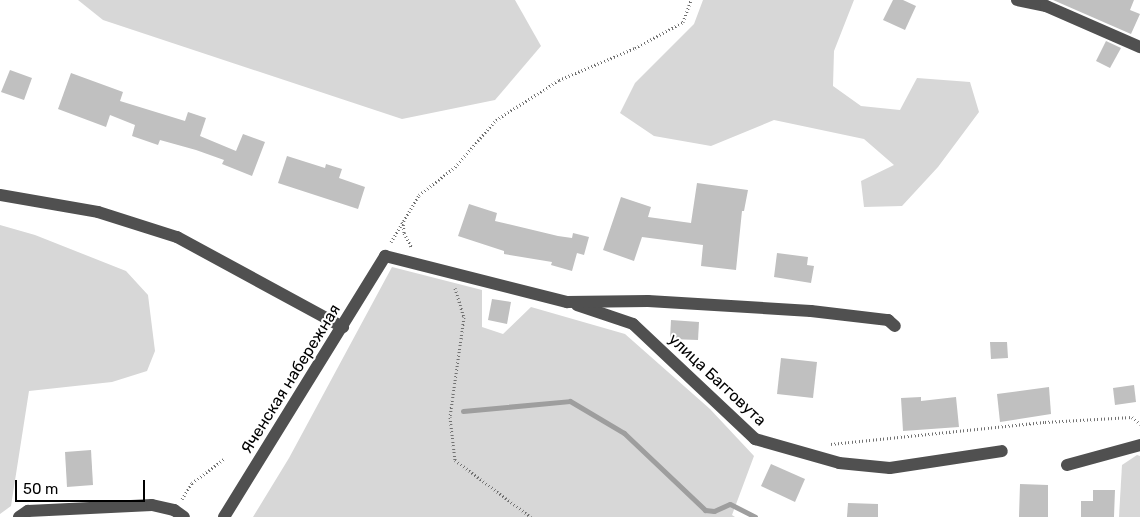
<!DOCTYPE html>
<html>
<head>
<meta charset="utf-8">
<style>
	body { margin:0 }
	#map { position:relative; width:1140px; height:517px; overflow:hidden; background:#fff; font-family:Rubik,sans-serif }
	div>[style] { position:absolute }
	.green>* { inset:0; background:#d7d7d7 }
	.stream>* { height:5px; margin:-2.5px; padding:0 2.5px; transform-origin:2.5px; border-radius:2.5px; background:#9e9e9e }
	.building>* { inset:0; background:#c0c0c0 }
	.path>* { height:3px; margin-top:-1.5px; transform-origin:0; background:repeating-linear-gradient(90deg,#727272 0 1px,transparent 0 3.5px) }
	.minor>* { height:12px; margin:-6px; padding:0 6px; transform-origin:6px; border-radius:6px; background:#505050 }
	span { translate:-50% -50%; white-space:nowrap; text-align:center; line-height:1.15; -webkit-text-stroke:4px #fff; paint-order:stroke }
	.street-label { font-size:16px; color:#000 }
	.scale { position:absolute; left:15px; top:480px; width:130px; height:22px; box-sizing:border-box; border:2px solid #000; border-top:0; padding-left:6px; font-size:15px; line-height:18px; white-space:nowrap; color:#000; -webkit-text-stroke:4px #fff; paint-order:stroke }
</style>
</head>
<body>
<div id="map">
	<div class="green">
		<i style="clip-path:polygon(78px 0,515px 0,541px 46px,495px 100px,402px 119px,103px 20px)"></i>
		<i style="clip-path:polygon(703px 0,854px 0,834px 51px,833px 86px,861px 106px,900px 110px,917px 78px,970px 82px,979px 112px,938px 167px,902px 206px,864px 207px,861px 181px,894px 165px,864px 139px,774px 120px,711px 146px,654px 136px,620px 113px,635px 83px,694px 24px)"></i>
		<i style="clip-path:polygon(0 225px,35px 235px,126px 271px,148px 295px,155px 351px,147px 371px,112px 382px,29px 391px,11px 506px,0 514px)"></i>
		<i style="clip-path:polygon(392px 267px,482px 290px,482px 327px,503px 334px,531px 307px,625px 334px,710px 409px,754px 456px,732px 515px,735px 517px,253px 517px,289px 458px)"></i>
		<i style="clip-path:polygon(1137px 455px,1140px 456px,1140px 517px,1119px 517px,1122px 465px)"></i>
	</div>
	<div class="stream">
		<i style="left:463px;top:411px;width:107px;rotate:-5.3deg"></i>
		<i style="left:570px;top:401px;width:63px;rotate:30.7deg"></i>
		<i style="left:624px;top:433px;width:112px;rotate:43.5deg"></i>
		<i style="left:705px;top:510px;width:9px;rotate:6deg"></i>
		<i style="left:714px;top:511px;width:17px;rotate:-24deg"></i>
		<i style="left:730px;top:504px;width:28px;rotate:27deg"></i>
	</div>
	<div class="building">
		<i style="clip-path:polygon(893px 0,903px 0,916px 6px,905px 30px,883px 20px)"></i>
		<i style="clip-path:polygon(1053px 0,1134px 0,1130px 10px,1140px 14px,1131px 34px)"></i>
		<i style="clip-path:polygon(1106px 41px,1121px 48px,1110px 68px,1096px 61px)"></i>
		<i style="clip-path:polygon(10px 70px,32px 78px,24px 100px,1px 92px)"></i>
		<i style="clip-path:polygon(71px 73px,123px 92px,120px 101px,185px 121px,188px 112px,206px 118px,200px 136px,236px 151px,243px 134px,265px 142px,252px 176px,222px 164px,224px 160px,196px 150px,160px 140px,158px 145px,132px 136px,135px 125px,110px 115px,106px 127px,58px 109px)"></i>
		<i style="clip-path:polygon(287px 156px,325px 168px,326px 164px,342px 169px,339px 178px,365px 187px,358px 209px,278px 183px)"></i>
		<i style="clip-path:polygon(697px 183px,748px 190px,744px 211px,742px 211px,736px 270px,701px 266px,703px 245px,642px 237px,634px 261px,603px 250px,621px 197px,651px 207px,648px 217px,691px 223px)"></i>
		<i style="clip-path:polygon(469px 204px,497px 213px,495px 221px,558px 236px,572px 238px,573px 233px,589px 237px,584px 255px,577px 253px,572px 271px,551px 265px,552px 262px,504px 254px,504px 251px,458px 236px)"></i>
		<i style="clip-path:polygon(777px 253px,808px 257px,807px 265px,814px 266px,811px 283px,774px 277px)"></i>
		<i style="clip-path:polygon(492px 299px,511px 302px,507px 324px,488px 320px)"></i>
		<i style="clip-path:polygon(671px 320px,699px 322px,698px 340px,670px 339px)"></i>
		<i style="clip-path:polygon(990px 342px,1007px 342px,1008px 358px,991px 359px)"></i>
		<i style="clip-path:polygon(781px 358px,817px 362px,813px 398px,777px 394px)"></i>
		<i style="clip-path:polygon(1134px 385px,1136px 402px,1115px 405px,1113px 388px)"></i>
		<i style="clip-path:polygon(1049px 387px,1051px 414px,1000px 422px,997px 394px)"></i>
		<i style="clip-path:polygon(921px 397px,921px 401px,956px 397px,959px 427px,903px 431px,901px 398px)"></i>
		<i style="clip-path:polygon(91px 450px,93px 485px,67px 487px,65px 452px)"></i>
		<i style="clip-path:polygon(771px 464px,805px 479px,795px 502px,761px 486px)"></i>
		<i style="clip-path:polygon(1020px 484px,1048px 485px,1048px 517px,1019px 517px)"></i>
		<i style="clip-path:polygon(1093px 490px,1115px 490px,1114px 517px,1081px 517px,1081px 501px,1093px 501px)"></i>
		<i style="clip-path:polygon(848px 503px,878px 504px,878px 517px,847px 517px)"></i>
	</div>
	<div class="path">
		<i style="left:403px;top:221px;width:12px;rotate:85deg"></i>
		<i style="left:404px;top:233px;width:17px;rotate:62deg"></i>
		<i style="left:391px;top:242px;width:55px;rotate:-59.2deg"></i>
		<i style="left:419px;top:195px;width:46px;rotate:-37.9deg"></i>
		<i style="left:455px;top:167px;width:62px;rotate:-48.9deg"></i>
		<i style="left:496px;top:120px;width:75px;rotate:-32.4deg"></i>
		<i style="left:559px;top:80px;width:82px;rotate:-22.8deg"></i>
		<i style="left:635px;top:48px;width:55px;rotate:-28.4deg"></i>
		<i style="left:683px;top:22px;width:23px;rotate:-70deg"></i>
		<i style="left:455px;top:288px;width:30px;rotate:73deg"></i>
		<i style="left:464px;top:317px;width:101px;rotate:98deg"></i>
		<i style="left:450px;top:417px;width:43px;rotate:83.4deg"></i>
		<i style="left:455px;top:460px;width:95px;rotate:36.9deg"></i>
		<i style="left:831px;top:444px;width:215px;rotate:-5.9deg"></i>
		<i style="left:1045px;top:422px;width:87px;rotate:-3.3deg"></i>
		<i style="left:1132px;top:417px;width:11px;rotate:41deg"></i>
		<i style="left:182px;top:499px;width:19px;rotate:-58deg"></i>
		<i style="left:192px;top:483px;width:40px;rotate:-37deg"></i>
	</div>
	<div class="minor">
		<i style="left:1017px;top:0;width:30px;rotate:12deg"></i>
		<i style="left:1046px;top:6px;width:103px;rotate:23.6deg"></i>
		<i style="left:0;top:195px;width:99px;rotate:9.8deg"></i>
		<i style="left:98px;top:212px;width:83px;rotate:17.6deg"></i>
		<i style="left:177px;top:237px;width:189px;rotate:28.5deg"></i>
		<i style="left:577px;top:305px;width:59px;rotate:18.7deg"></i>
		<i style="left:633px;top:324px;width:168px;rotate:43.3deg"></i>
		<i style="left:755px;top:439px;width:87px;rotate:15.9deg"></i>
		<i style="left:839px;top:463px;width:51px;rotate:5.6deg"></i>
		<i style="left:890px;top:468px;width:113px;rotate:-8.6deg"></i>
		<i style="left:1067px;top:465px;width:76px;rotate:-15.3deg"></i>
		<i style="left:19px;top:517px;width:11px;rotate:-34deg"></i>
		<i style="left:28px;top:511px;width:124px;rotate:-2.8deg"></i>
		<i style="left:152px;top:505px;width:23px;rotate:13deg"></i>
		<i style="left:174px;top:510px;width:12px;rotate:35deg"></i>
		<i style="left:224px;top:517px;width:307px;rotate:-58.3deg"></i>
		<i style="left:385px;top:256px;width:188px;rotate:14.2deg"></i>
		<i style="left:567px;top:302px;width:81px;rotate:-0.7deg"></i>
		<i style="left:648px;top:301px;width:163px;rotate:3.5deg"></i>
		<i style="left:811px;top:311px;width:78px;rotate:6.7deg"></i>
		<i style="left:888px;top:320px;width:9px;rotate:41deg"></i>
	</div>
	<div class="street-label">
		<span style="left:291px;top:379px;rotate:-58deg">Яченская набережная</span>
		<span style="left:717px;top:380px;rotate:43deg">улица Багговута</span>
	</div>
	<div class="scale">50 m</div>
</div>
</body>
</html>
